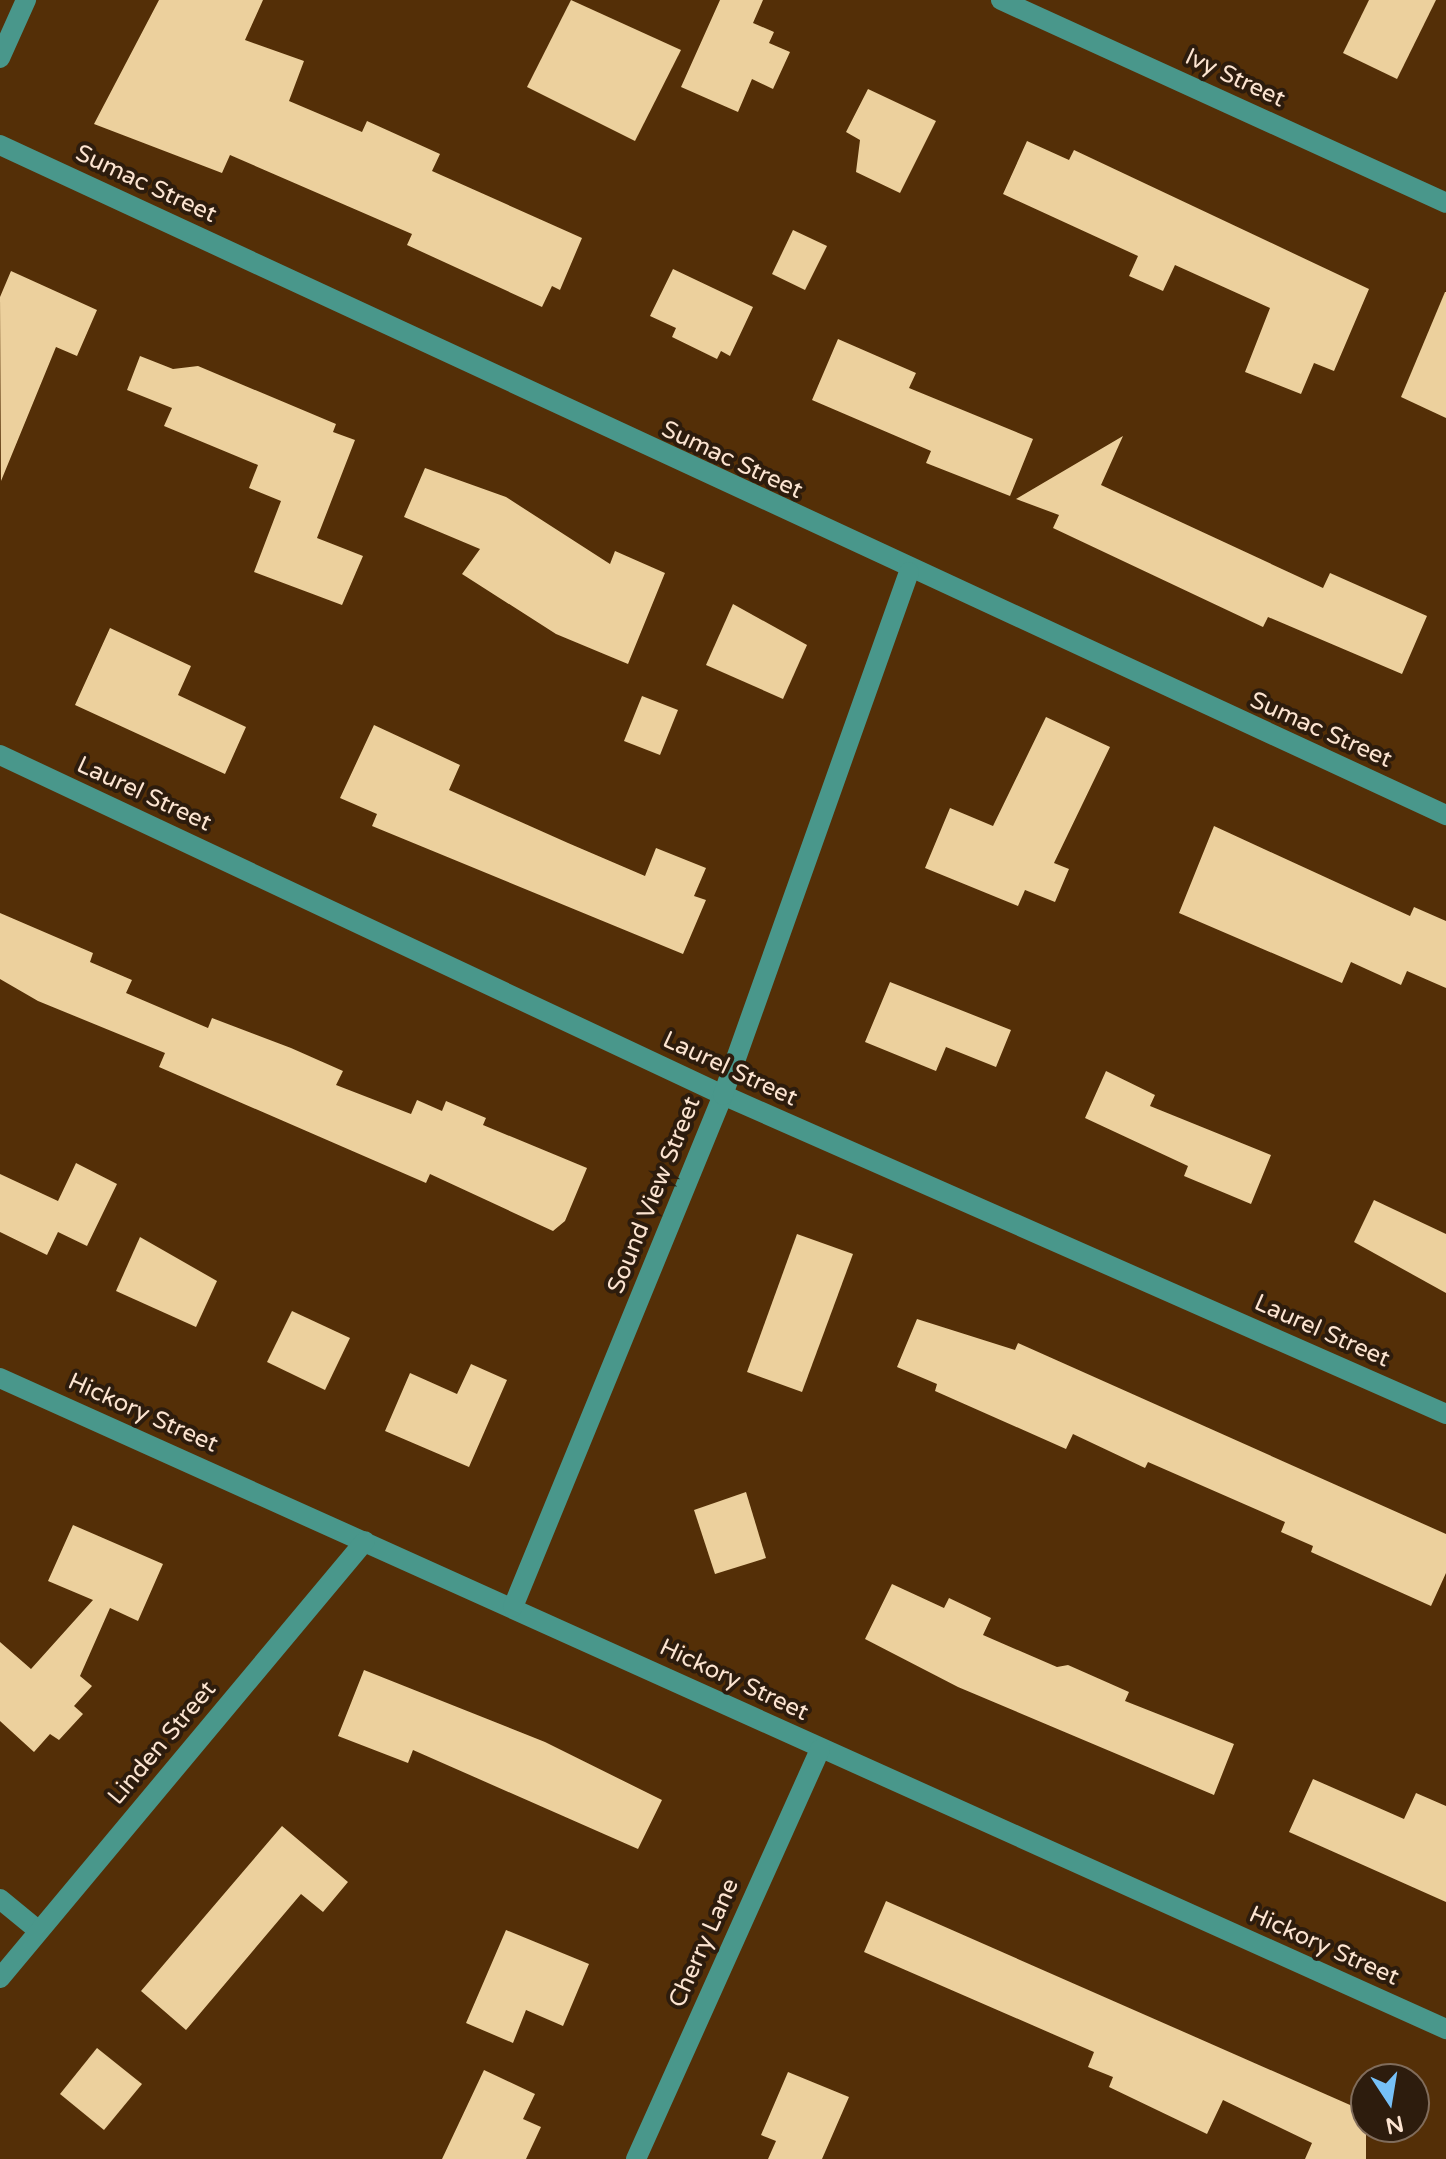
<!DOCTYPE html>
<html>
<head>
<meta charset="utf-8">
<style>
	body { margin:0 }
	#map { position:relative; width:1446px; height:2159px; overflow:hidden; background:#542f07; font-family:"Varela Round",sans-serif }
	div>[style] { position:absolute }
	.building>* { inset:0; background:#ecd09d }
	.minor>* { height:20px; margin:-10px; padding:0 10px; transform-origin:10px; border-radius:10px; background:#49978b }
	span { translate:-50% -50%; white-space:nowrap; text-align:center; line-height:1.15; -webkit-text-stroke:8px #2d1c0d; paint-order:stroke }
	.street-label { font-size:24px; color:#fce4d1 }
	.north { position:absolute; left:1350px; top:2063px; width:80px; height:80px; box-sizing:border-box; background:#2d1c0d; border:2px solid #806c5b; border-radius:50%; rotate:168deg; font-size:22px; font-weight:700; line-height:32px; text-align:center; color:#fce4d1 }
	.north::after { content:''; display:block; margin:auto; width:28px; height:36px; background:#76c0f7; clip-path:polygon(50% 0,100% 100%,50% 72%,0 100%) }
</style>
</head>
<body>
<div id="map">
	<div class="building">
		<i style="clip-path:polygon(159px 0,263px 0,245px 40px,304px 61px,289px 101px,362px 132px,367px 121px,440px 154px,432px 171px,582px 238px,560px 290px,552px 286px,542px 307px,407px 245px,412px 234px,230px 155px,222px 173px,94px 124px)"></i>
		<i style="clip-path:polygon(571px 0,681px 50px,635px 141px,527px 87px)"></i>
		<i style="clip-path:polygon(720px 0,763px 0,753px 23px,774px 32px,769px 43px,790px 52px,773px 89px,752px 79px,738px 112px,681px 87px)"></i>
		<i style="clip-path:polygon(1369px 0,1436px 0,1397px 79px,1343px 53px)"></i>
		<i style="clip-path:polygon(868px 89px,936px 121px,900px 193px,856px 172px,860px 140px,846px 132px)"></i>
		<i style="clip-path:polygon(1027px 141px,1069px 160px,1074px 150px,1369px 289px,1334px 371px,1314px 363px,1301px 394px,1245px 372px,1270px 308px,1175px 265px,1163px 291px,1129px 276px,1138px 256px,1003px 194px)"></i>
		<i style="clip-path:polygon(793px 230px,827px 246px,805px 290px,772px 274px)"></i>
		<i style="clip-path:polygon(673px 269px,753px 307px,730px 356px,721px 351px,717px 359px,672px 337px,676px 328px,650px 316px)"></i>
		<i style="clip-path:polygon(11px 271px,97px 310px,77px 356px,56px 347px,1px 481px,0 297px)"></i>
		<i style="clip-path:polygon(1445px 292px,1446px 292px,1446px 418px,1401px 397px)"></i>
		<i style="clip-path:polygon(838px 339px,916px 373px,909px 388px,1033px 439px,1010px 496px,926px 463px,931px 451px,812px 400px)"></i>
		<i style="clip-path:polygon(140px 356px,173px 369px,198px 366px,336px 424px,333px 432px,355px 440px,317px 538px,363px 556px,342px 605px,254px 572px,281px 501px,249px 488px,258px 465px,164px 426px,172px 408px,127px 390px)"></i>
		<i style="clip-path:polygon(1123px 436px,1101px 485px,1323px 588px,1330px 573px,1427px 616px,1402px 674px,1268px 617px,1263px 627px,1053px 528px,1059px 515px,1016px 499px)"></i>
		<i style="clip-path:polygon(425px 468px,506px 497px,610px 564px,615px 551px,665px 573px,628px 664px,556px 634px,462px 574px,480px 549px,404px 517px)"></i>
		<i style="clip-path:polygon(733px 604px,807px 645px,783px 699px,706px 665px)"></i>
		<i style="clip-path:polygon(110px 628px,191px 666px,178px 695px,246px 727px,225px 774px,75px 705px)"></i>
		<i style="clip-path:polygon(642px 696px,678px 710px,660px 755px,624px 741px)"></i>
		<i style="clip-path:polygon(1046px 717px,1110px 747px,1054px 863px,1069px 869px,1055px 902px,1025px 890px,1018px 906px,925px 868px,950px 808px,993px 826px)"></i>
		<i style="clip-path:polygon(374px 725px,460px 765px,449px 790px,568px 843px,645px 876px,656px 848px,706px 868px,694px 896px,706px 900px,683px 954px,372px 826px,377px 814px,340px 798px)"></i>
		<i style="clip-path:polygon(1214px 826px,1410px 916px,1414px 907px,1446px 921px,1446px 988px,1407px 971px,1401px 985px,1351px 962px,1342px 983px,1179px 913px)"></i>
		<i style="clip-path:polygon(0 913px,93px 953px,90px 962px,132px 980px,126px 993px,208px 1028px,212px 1018px,291px 1048px,343px 1071px,336px 1085px,411px 1114px,417px 1100px,442px 1111px,446px 1101px,486px 1118px,483px 1125px,587px 1168px,565px 1221px,553px 1231px,430px 1174px,426px 1183px,159px 1067px,165px 1053px,38px 1001px,0 979px)"></i>
		<i style="clip-path:polygon(890px 982px,1011px 1030px,996px 1067px,946px 1047px,936px 1071px,865px 1042px)"></i>
		<i style="clip-path:polygon(1106px 1071px,1155px 1095px,1150px 1106px,1271px 1155px,1251px 1204px,1184px 1176px,1188px 1166px,1085px 1118px)"></i>
		<i style="clip-path:polygon(76px 1163px,117px 1184px,87px 1246px,58px 1232px,47px 1255px,0 1232px,0 1174px,58px 1201px)"></i>
		<i style="clip-path:polygon(1374px 1200px,1446px 1234px,1446px 1293px,1354px 1242px)"></i>
		<i style="clip-path:polygon(797px 1234px,853px 1254px,802px 1392px,747px 1372px)"></i>
		<i style="clip-path:polygon(140px 1237px,217px 1281px,196px 1327px,116px 1291px)"></i>
		<i style="clip-path:polygon(292px 1311px,350px 1338px,325px 1390px,267px 1362px)"></i>
		<i style="clip-path:polygon(917px 1319px,1015px 1350px,1018px 1343px,1446px 1534px,1446px 1573px,1431px 1606px,1311px 1552px,1313px 1546px,1281px 1532px,1285px 1522px,1148px 1462px,1145px 1468px,1073px 1434px,1066px 1449px,935px 1391px,937px 1384px,897px 1367px)"></i>
		<i style="clip-path:polygon(471px 1364px,507px 1380px,469px 1467px,385px 1431px,410px 1373px,457px 1394px)"></i>
		<i style="clip-path:polygon(746px 1492px,766px 1558px,715px 1574px,694px 1510px)"></i>
		<i style="clip-path:polygon(73px 1525px,163px 1564px,138px 1621px,110px 1608px,80px 1676px,92px 1686px,74px 1706px,83px 1714px,59px 1740px,50px 1734px,34px 1752px,0 1721px,0 1642px,31px 1669px,93px 1600px,48px 1581px)"></i>
		<i style="clip-path:polygon(892px 1584px,944px 1608px,949px 1598px,991px 1618px,983px 1635px,1057px 1667px,1068px 1665px,1129px 1692px,1125px 1701px,1234px 1744px,1214px 1795px,958px 1687px,865px 1639px)"></i>
		<i style="clip-path:polygon(364px 1670px,545px 1742px,662px 1800px,638px 1849px,413px 1750px,408px 1763px,338px 1736px)"></i>
		<i style="clip-path:polygon(1313px 1779px,1404px 1819px,1416px 1793px,1446px 1806px,1446px 1902px,1289px 1832px)"></i>
		<i style="clip-path:polygon(282px 1826px,348px 1882px,323px 1912px,301px 1894px,186px 2030px,141px 1991px)"></i>
		<i style="clip-path:polygon(886px 1901px,1366px 2112px,1366px 2159px,1305px 2159px,1312px 2143px,1223px 2100px,1207px 2134px,1109px 2087px,1113px 2077px,1088px 2067px,1094px 2052px,864px 1952px)"></i>
		<i style="clip-path:polygon(506px 1930px,589px 1964px,563px 2026px,526px 2010px,513px 2043px,466px 2023px)"></i>
		<i style="clip-path:polygon(97px 2048px,142px 2084px,104px 2130px,60px 2094px)"></i>
		<i style="clip-path:polygon(484px 2070px,535px 2094px,523px 2119px,541px 2127px,526px 2159px,442px 2159px)"></i>
		<i style="clip-path:polygon(788px 2072px,849px 2097px,822px 2159px,768px 2159px,776px 2141px,761px 2135px)"></i>
	</div>
	<div class="minor">
		<i style="left:1001px;top:0;width:489px;rotate:24.5deg"></i>
		<i style="left:0;top:58px;width:64px;rotate:-65.9deg"></i>
		<i style="left:0;top:145px;width:1594px;rotate:24.86deg"></i>
		<i style="left:0;top:755px;width:799px;rotate:25.19deg"></i>
		<i style="left:723px;top:1095px;width:790px;rotate:23.81deg"></i>
		<i style="left:0;top:1378px;width:1586px;rotate:24.24deg"></i>
		<i style="left:513px;top:1607px;width:553px;rotate:-67.7deg"></i>
		<i style="left:723px;top:1095px;width:555px;rotate:-70.42deg"></i>
		<i style="left:0;top:1899px;width:50px;rotate:39.4deg"></i>
		<i style="left:0;top:1978px;width:569px;rotate:-50.13deg"></i>
		<i style="left:636px;top:2159px;width:449px;rotate:-65.8deg"></i>
	</div>
	<div class="street-label">
		<span style="left:1235px;top:78px;rotate:25deg">Ivy Street</span>
		<span style="left:146px;top:184px;rotate:25deg">Sumac Street</span>
		<span style="left:732px;top:460px;rotate:25deg">Sumac Street</span>
		<span style="left:1321px;top:730px;rotate:24deg">Sumac Street</span>
		<span style="left:144px;top:794px;rotate:25deg">Laurel Street</span>
		<span style="left:730px;top:1069px;rotate:25deg">Laurel Street</span>
		<span style="left:654px;top:1195px;rotate:-68deg">Sound View Street</span>
		<span style="left:1322px;top:1331px;rotate:24deg">Laurel Street</span>
		<span style="left:143px;top:1413px;rotate:24deg">Hickory Street</span>
		<span style="left:734px;top:1680px;rotate:25deg">Hickory Street</span>
		<span style="left:162px;top:1743px;rotate:-50deg">Linden Street</span>
		<span style="left:704px;top:1943px;rotate:-66deg">Cherry Lane</span>
		<span style="left:1324px;top:1946px;rotate:24deg">Hickory Street</span>
	</div>
	<div class="north">N</div>
</div>
</body>
</html>
